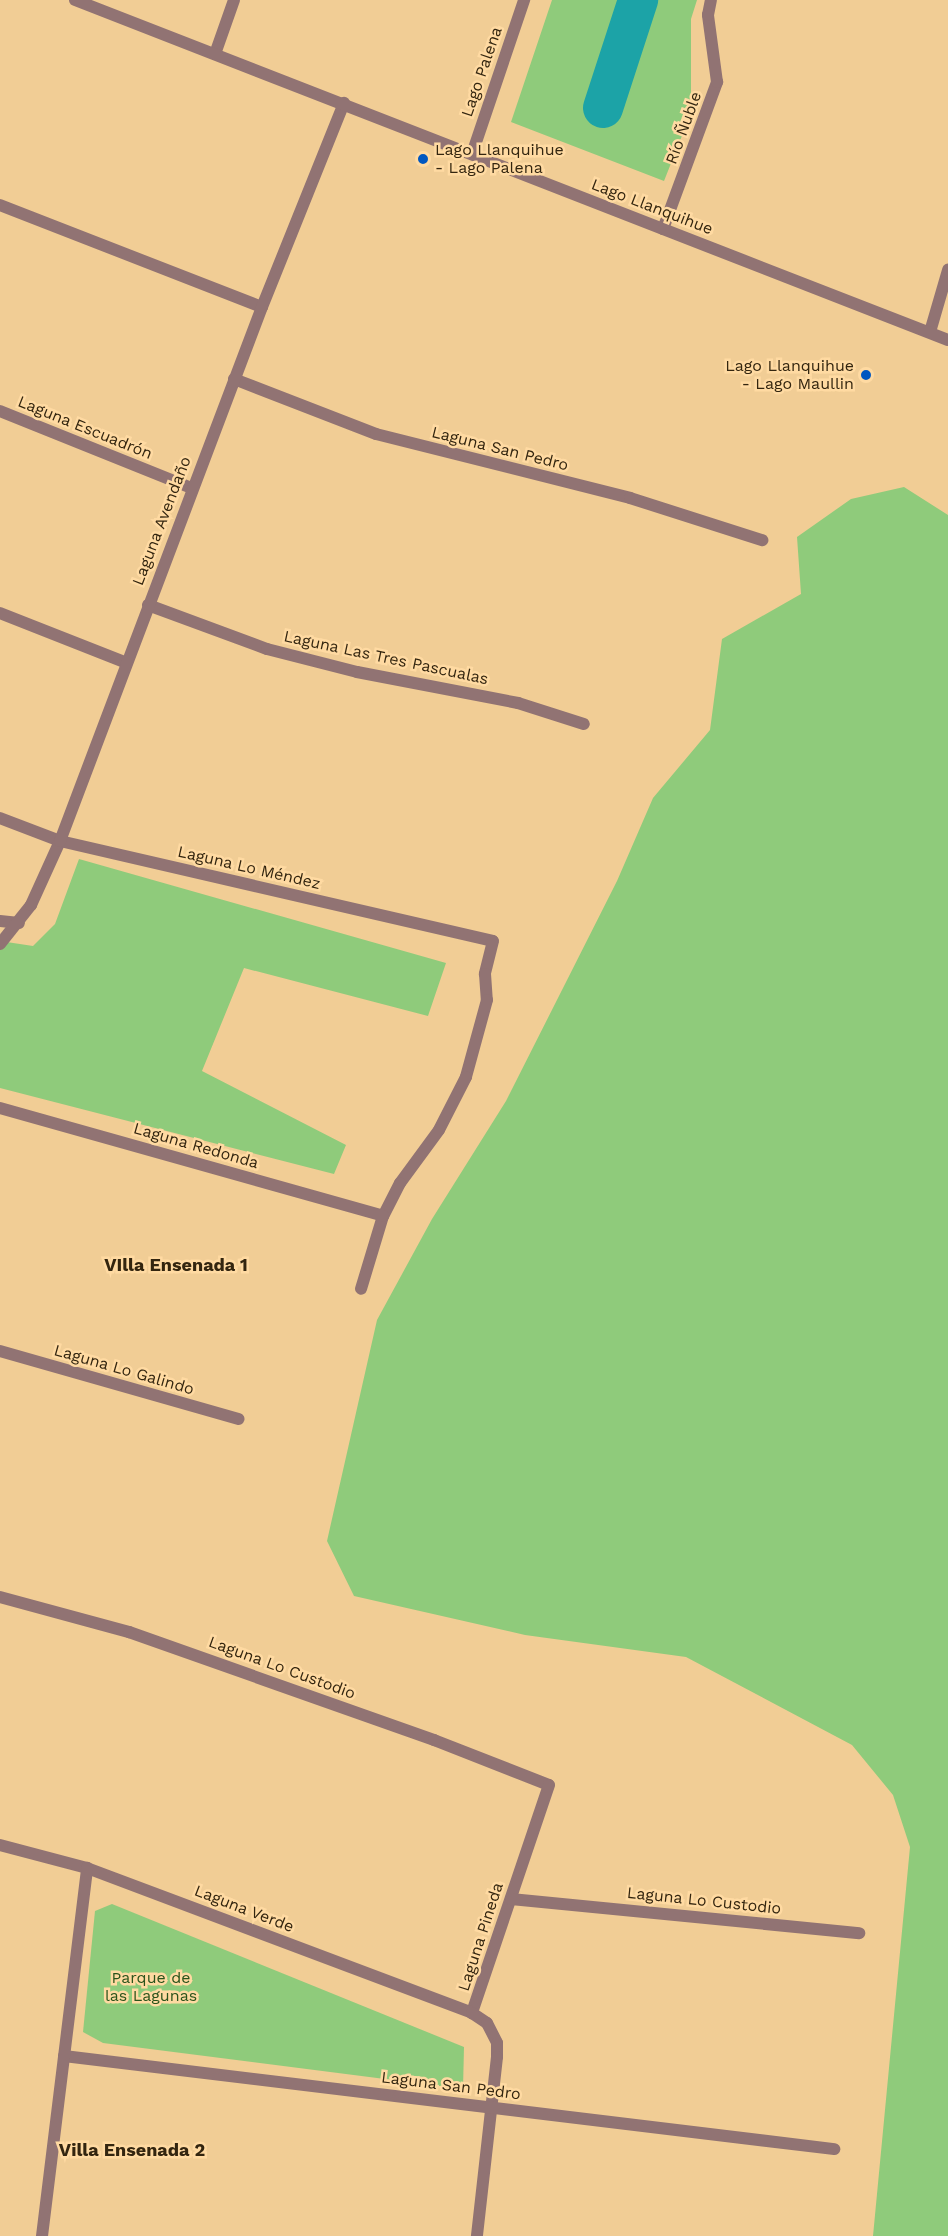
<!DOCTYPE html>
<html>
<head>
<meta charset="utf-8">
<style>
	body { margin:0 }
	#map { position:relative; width:948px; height:2236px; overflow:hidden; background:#f1cd95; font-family:"Work Sans",sans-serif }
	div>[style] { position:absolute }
	.green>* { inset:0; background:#8fcb7b }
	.canal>* { height:40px; margin:-20px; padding:0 20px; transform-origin:20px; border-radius:20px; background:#1ca3a7 }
	.minor>* { height:12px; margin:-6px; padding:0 6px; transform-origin:6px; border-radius:6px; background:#917373 }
	.tertiary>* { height:12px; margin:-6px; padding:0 6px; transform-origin:6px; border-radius:6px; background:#917373 }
	.dots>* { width:16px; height:16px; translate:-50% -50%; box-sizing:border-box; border:3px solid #ffdaa2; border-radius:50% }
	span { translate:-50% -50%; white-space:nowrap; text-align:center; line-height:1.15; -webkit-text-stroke:5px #ffdaa2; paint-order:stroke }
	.street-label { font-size:16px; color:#33250f }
	.poi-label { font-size:16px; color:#33250f }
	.left { translate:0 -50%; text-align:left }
	.right { translate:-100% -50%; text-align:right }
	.park-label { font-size:16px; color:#2a531b }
	.neighbourhood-label { font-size:18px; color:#33250f; font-weight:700 }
</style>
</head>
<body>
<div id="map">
	<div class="green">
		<i style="clip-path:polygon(552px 0,697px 0,691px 19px,691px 113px,664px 181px,511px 122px)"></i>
		<i style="clip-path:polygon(904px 487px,948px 515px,948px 2236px,873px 2236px,910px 1847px,893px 1795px,852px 1745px,686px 1657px,525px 1635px,354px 1596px,327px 1541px,377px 1320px,432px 1219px,506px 1101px,617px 881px,653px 798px,710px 730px,722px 639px,801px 594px,797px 537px,851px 499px)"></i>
		<i style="clip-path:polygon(79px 859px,446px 963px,428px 1016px,244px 968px,202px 1071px,346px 1145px,334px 1174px,0 1088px,0 941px,33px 946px,55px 924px)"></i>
		<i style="clip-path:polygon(112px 1904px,464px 2047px,463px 2089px,103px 2043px,83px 2032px,95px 1911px)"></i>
	</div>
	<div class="canal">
		<i style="left:603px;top:108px;width:114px;rotate:-72deg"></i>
	</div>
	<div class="minor">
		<i style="left:215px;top:54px;width:57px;rotate:-70.6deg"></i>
		<i style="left:472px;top:154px;width:163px;rotate:-71.3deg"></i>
		<i style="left:0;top:205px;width:281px;rotate:21.3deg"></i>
		<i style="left:663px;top:229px;width:157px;rotate:-69.8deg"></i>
		<i style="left:717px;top:82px;width:68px;rotate:-97.7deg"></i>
		<i style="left:708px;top:15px;width:15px;rotate:-79deg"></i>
		<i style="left:930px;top:332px;width:65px;rotate:-73.8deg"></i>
		<i style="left:234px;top:379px;width:152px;rotate:21.2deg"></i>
		<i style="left:376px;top:434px;width:262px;rotate:14.1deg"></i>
		<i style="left:630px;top:498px;width:139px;rotate:17.7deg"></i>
		<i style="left:0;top:411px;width:207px;rotate:21.9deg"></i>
		<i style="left:148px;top:605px;width:127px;rotate:20.3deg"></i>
		<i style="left:267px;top:649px;width:93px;rotate:14.3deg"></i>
		<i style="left:357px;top:672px;width:164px;rotate:10.9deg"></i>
		<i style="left:518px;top:703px;width:69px;rotate:17.7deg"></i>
		<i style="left:0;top:613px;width:136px;rotate:21.5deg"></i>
		<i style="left:0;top:818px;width:64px;rotate:21deg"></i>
		<i style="left:60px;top:841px;width:444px;rotate:13deg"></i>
		<i style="left:493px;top:941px;width:34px;rotate:104deg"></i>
		<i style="left:485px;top:974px;width:26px;rotate:86deg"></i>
		<i style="left:487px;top:1000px;width:80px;rotate:105.3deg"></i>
		<i style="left:466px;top:1077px;width:59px;rotate:117deg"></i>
		<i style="left:439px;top:1130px;width:66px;rotate:126.3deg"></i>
		<i style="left:400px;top:1183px;width:37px;rotate:117deg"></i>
		<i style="left:383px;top:1216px;width:76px;rotate:106.8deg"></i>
		<i style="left:0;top:921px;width:19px;rotate:6deg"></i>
		<i style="left:0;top:944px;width:50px;rotate:-51.5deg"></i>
		<i style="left:31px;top:905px;width:70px;rotate:-65.6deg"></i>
		<i style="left:60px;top:841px;width:571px;rotate:-69.28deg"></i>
		<i style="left:262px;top:307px;width:220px;rotate:-68.1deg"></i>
		<i style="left:0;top:1108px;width:398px;rotate:15.7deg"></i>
		<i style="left:0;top:1351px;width:248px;rotate:15.9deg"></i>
		<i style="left:0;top:1597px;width:134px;rotate:15.2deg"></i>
		<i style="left:129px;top:1632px;width:324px;rotate:19.5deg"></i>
		<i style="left:434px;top:1740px;width:123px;rotate:21.4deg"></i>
		<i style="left:549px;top:1785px;width:241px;rotate:108.7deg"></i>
		<i style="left:0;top:1845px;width:90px;rotate:14.8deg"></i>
		<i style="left:87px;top:1868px;width:411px;rotate:20.6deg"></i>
		<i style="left:472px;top:2013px;width:18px;rotate:34deg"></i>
		<i style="left:487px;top:2023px;width:22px;rotate:63deg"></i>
		<i style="left:497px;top:2043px;width:14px;rotate:90deg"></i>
		<i style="left:497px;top:2057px;width:180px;rotate:96.4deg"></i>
		<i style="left:511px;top:1899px;width:350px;rotate:5.6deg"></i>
		<i style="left:64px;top:2056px;width:776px;rotate:6.89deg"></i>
		<i style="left:42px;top:2236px;width:371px;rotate:-83deg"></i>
	</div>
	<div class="tertiary">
		<i style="left:75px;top:0;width:937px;rotate:21.28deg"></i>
	</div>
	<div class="dots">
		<i style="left:423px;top:159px;background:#0057c0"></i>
		<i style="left:866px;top:375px;background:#0057c0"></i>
	</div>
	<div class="street-label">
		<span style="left:482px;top:72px;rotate:-71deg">Lago Palena</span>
		<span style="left:684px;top:128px;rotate:-70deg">Río Ñuble</span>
		<span style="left:652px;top:207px;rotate:21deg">Lago Llanquihue</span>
		<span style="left:85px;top:428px;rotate:22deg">Laguna Escuadrón</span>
		<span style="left:500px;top:449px;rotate:14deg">Laguna San Pedro</span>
		<span style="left:162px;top:521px;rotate:-69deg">Laguna Avendaño</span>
		<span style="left:386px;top:658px;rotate:12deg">Laguna Las Tres Pascualas</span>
		<span style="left:249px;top:868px;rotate:13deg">Laguna Lo Méndez</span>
		<span style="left:196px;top:1146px;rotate:16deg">Laguna Redonda</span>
		<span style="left:124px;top:1370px;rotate:16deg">Laguna Lo Galindo</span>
		<span style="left:282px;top:1668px;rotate:20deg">Laguna Lo Custodio</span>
		<span style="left:704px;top:1901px;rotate:6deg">Laguna Lo Custodio</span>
		<span style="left:244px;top:1909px;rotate:21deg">Laguna Verde</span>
		<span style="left:481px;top:1937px;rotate:-72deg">Laguna Pineda</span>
		<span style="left:451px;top:2086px;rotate:7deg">Laguna San Pedro</span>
	</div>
	<div class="poi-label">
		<span class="left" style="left:435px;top:159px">Lago Llanquihue<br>- Lago Palena</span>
		<span class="right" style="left:854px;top:375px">Lago Llanquihue<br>- Lago Maullin</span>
	</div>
	<div class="park-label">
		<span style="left:151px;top:1987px">Parque de<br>las Lagunas</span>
	</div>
	<div class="neighbourhood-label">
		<span style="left:176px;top:1265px">VIlla Ensenada 1</span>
		<span style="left:132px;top:2150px">Villa Ensenada 2</span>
	</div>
</div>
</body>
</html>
